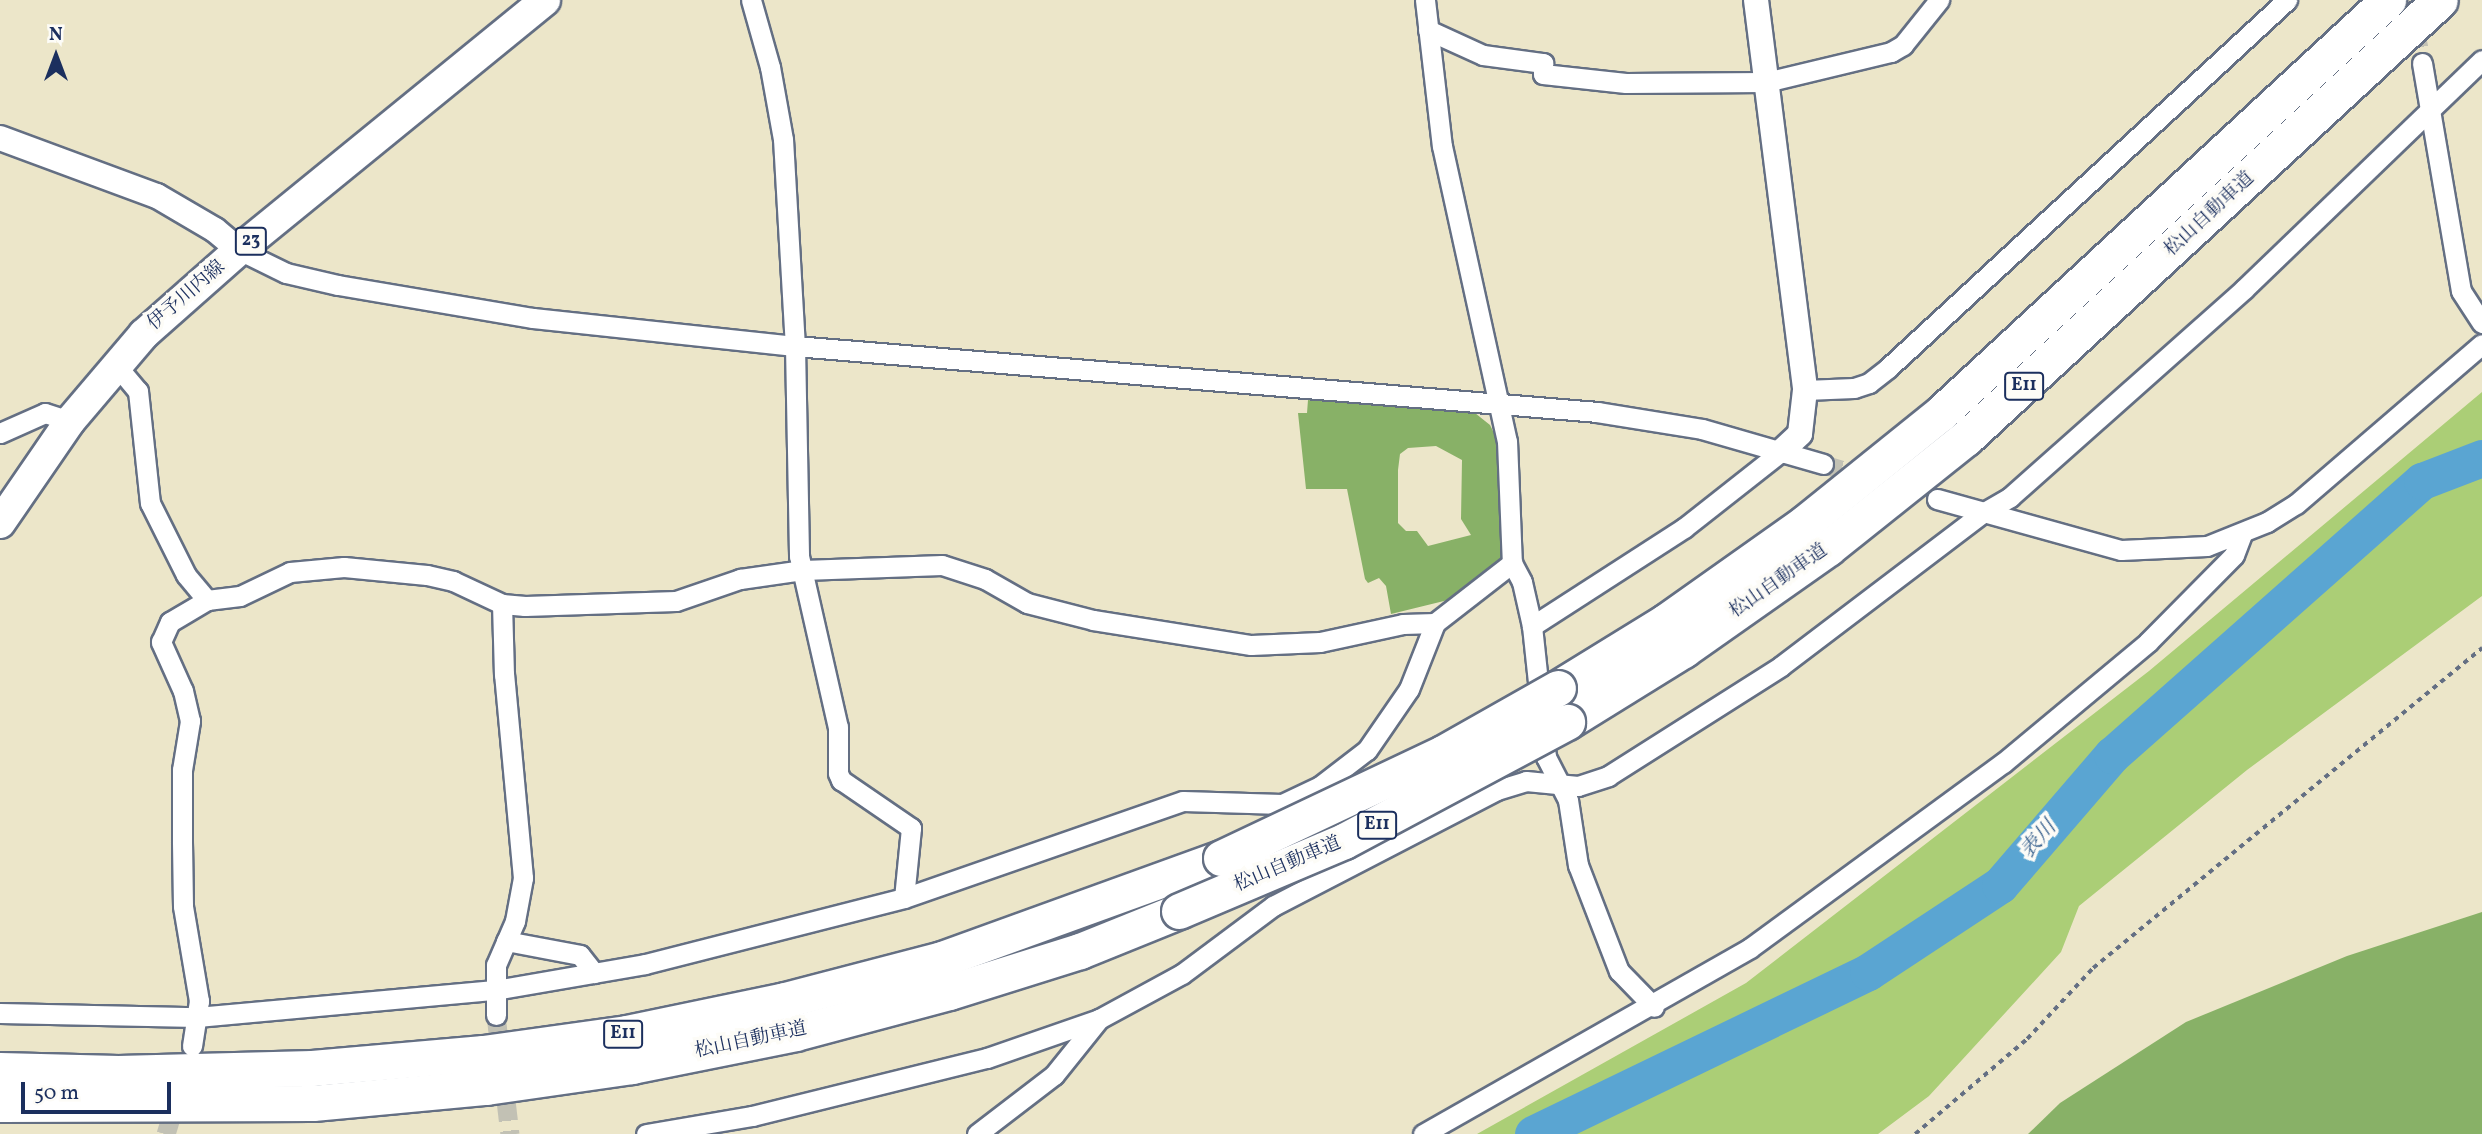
<!DOCTYPE html>
<html>
<head>
<meta charset="utf-8">
<style>
	body { margin:0 }
	#map { position:relative; width:2482px; height:1134px; overflow:hidden; background:#ece6c9; font-family:Vollkorn,"Noto Serif JP",serif }
	div>[style] { position:absolute }
	.green>* { inset:0; background:#abce76 }
	.forest>* { inset:0; background:#88b167 }
	.river>* { height:37px; margin:-18.5px; padding:0 18.5px; transform-origin:18.5px; border-radius:18.5px; background:#5aa5d2 }
	.minor-tunnel>* { height:19px; margin-top:-9.5px; transform-origin:0; background:repeating-linear-gradient(90deg,#c2c1b4 0 19px,transparent 0 29px) }
	.path>* { height:3.5px; margin-top:-1.75px; transform-origin:0; background:repeating-linear-gradient(90deg,#646f83 0 5px,transparent 0 10px) }
	.roads { filter:drop-shadow(2px 0 #646f83) drop-shadow(-2px 0 #646f83) drop-shadow(0 2px #646f83) drop-shadow(0 -2px #646f83) }
	.minor>* { height:19px; margin:-9.5px; padding:0 9.5px; transform-origin:9.5px; border-radius:9.5px; background:#fff }
	.tertiary>* { height:24px; margin:-12px; padding:0 12px; transform-origin:12px; border-radius:12px; background:#fff }
	.primary>* { height:30px; margin:-15px; padding:0 15px; transform-origin:15px; border-radius:15px; background:#fff }
	.motorway>* { height:35px; margin:-17.5px; padding:0 17.5px; transform-origin:17.5px; border-radius:17.5px; background:#fff }
	.bridges { filter:drop-shadow(2px 0 #646f83) drop-shadow(-2px 0 #646f83) drop-shadow(0 2px #646f83) drop-shadow(0 -2px #646f83) }
	.motorway-bridge>* { height:35px; margin:-17.5px; padding:0 17.5px; transform-origin:17.5px; border-radius:17.5px; background:#fff }
	span { translate:-50% -50%; white-space:nowrap; text-align:center; line-height:1.15; -webkit-text-stroke:7px #fdfcf7; paint-order:stroke }
	.shield-label span { padding:2px 5px; background:#fdfcf7; border:2px solid; border-radius:5px; -webkit-text-stroke-width:0 }
	.shield-label { font-size:18px; color:#1b2f5e; font-weight:700 }
	.street-label { font-size:19px; color:#1b2f5e }
	.water-label { font-size:21px; color:#345e8c; font-style:italic }
	.north { position:absolute; left:21px; top:21px; width:70px; height:70px; -webkit-text-stroke:5px #fdfcf7; paint-order:stroke; rotate:0deg; font-size:19px; font-weight:700; line-height:28px; text-align:center; color:#1b2f5e }
	.north::after { content:''; display:block; margin:auto; width:24px; height:32px; background:#1b2f5e; clip-path:polygon(50% 0,100% 100%,50% 72%,0 100%) }
	.scale { position:absolute; left:21px; top:1082px; width:150px; height:32px; box-sizing:border-box; border:4px solid #1b2f5e; border-top:0; padding-left:9px; font-size:21px; line-height:24px; white-space:nowrap; color:#1b2f5e; -webkit-text-stroke:5px #fdfcf7; paint-order:stroke }
</style>
</head>
<body>
<div id="map">
	<div class="green">
		<i style="clip-path:polygon(2482px 392px,2482px 596px,2247px 770px,2079px 906px,2061px 952px,1929px 1096px,1878px 1134px,1477px 1134px,1746px 983px,2149px 671px)"></i>
	</div>
	<div class="forest">
		<i style="clip-path:polygon(evenodd,1308px 400px,1475px 413px,1490px 425px,1497px 439px,1503px 561px,1448px 600px,1391px 614px,1386px 586px,1379px 578px,1368px 583px,1365px 579px,1347px 489px,1306px 489px,1298px 413px,1307px 413px,1308px 400px,1436px 446px,1462px 460px,1461px 519px,1471px 535px,1428px 546px,1417px 531px,1406px 531px,1398px 523px,1398px 470px,1400px 454px,1408px 448px,1436px 446px)"></i>
		<i style="clip-path:polygon(2482px 912px,2482px 1134px,2028px 1134px,2060px 1103px,2186px 1022px,2347px 956px)"></i>
	</div>
	<div class="river">
		<i style="left:1533px;top:1134px;width:372px;rotate:-25.8deg"></i>
		<i style="left:1868px;top:972px;width:158px;rotate:-33.4deg"></i>
		<i style="left:2000px;top:885px;width:172px;rotate:-49.3deg"></i>
		<i style="left:2112px;top:755px;width:414px;rotate:-41.5deg"></i>
		<i style="left:2422px;top:481px;width:64px;rotate:-21deg"></i>
	</div>
	<div class="minor-tunnel">
		<i style="left:2409px;top:0;width:64px;rotate:78.3deg"></i>
		<i style="left:1823px;top:464px;width:45px;rotate:16.8deg"></i>
		<i style="left:496px;top:1015px;width:120px;rotate:83.3deg"></i>
		<i style="left:166px;top:1134px;width:39px;rotate:-73deg"></i>
	</div>
	<div class="path">
		<i style="left:1915px;top:1134px;width:147px;rotate:-40.3deg"></i>
		<i style="left:2027px;top:1039px;width:97px;rotate:-47.1deg"></i>
		<i style="left:2093px;top:968px;width:504px;rotate:-39.44deg"></i>
	</div>
	<div class="roads">
		<div class="minor">
			<i style="left:751px;top:0;width:70px;rotate:74.2deg"></i>
			<i style="left:770px;top:67px;width:73px;rotate:79.8deg"></i>
			<i style="left:783px;top:139px;width:207px;rotate:86.7deg"></i>
			<i style="left:795px;top:346px;width:210px;rotate:88.9deg"></i>
			<i style="left:799px;top:556px;width:175px;rotate:77.2deg"></i>
			<i style="left:838px;top:727px;width:46px;rotate:90deg"></i>
			<i style="left:838px;top:773px;width:8px;rotate:67deg"></i>
			<i style="left:841px;top:780px;width:85px;rotate:34.4deg"></i>
			<i style="left:911px;top:828px;width:70px;rotate:95.7deg"></i>
			<i style="left:1425px;top:0;width:147px;rotate:83.4deg"></i>
			<i style="left:1442px;top:146px;width:302px;rotate:77.6deg"></i>
			<i style="left:1507px;top:441px;width:122px;rotate:87.7deg"></i>
			<i style="left:1512px;top:563px;width:21px;rotate:62deg"></i>
			<i style="left:1522px;top:582px;width:45px;rotate:77.2deg"></i>
			<i style="left:1532px;top:626px;width:132px;rotate:83.9deg"></i>
			<i style="left:1546px;top:757px;width:48px;rotate:62.9deg"></i>
			<i style="left:1568px;top:800px;width:66px;rotate:81.3deg"></i>
			<i style="left:1578px;top:865px;width:114px;rotate:68.9deg"></i>
			<i style="left:1619px;top:971px;width:50px;rotate:45.8deg"></i>
			<i style="left:1428px;top:30px;width:60px;rotate:24.4deg"></i>
			<i style="left:1483px;top:55px;width:61px;rotate:7.6deg"></i>
			<i style="left:1543px;top:63px;width:11px;rotate:90deg"></i>
			<i style="left:1543px;top:74px;width:83px;rotate:6.2deg"></i>
			<i style="left:1626px;top:83px;width:140px;rotate:-0.4deg"></i>
			<i style="left:1766px;top:82px;width:129px;rotate:-13.5deg"></i>
			<i style="left:1891px;top:52px;width:14px;rotate:-30deg"></i>
			<i style="left:1903px;top:45px;width:58px;rotate:-51.3deg"></i>
			<i style="left:2422px;top:63px;width:231px;rotate:80.3deg"></i>
			<i style="left:2461px;top:291px;width:38px;rotate:57deg"></i>
			<i style="left:239px;top:250px;width:52px;rotate:26.1deg"></i>
			<i style="left:286px;top:273px;width:53px;rotate:13deg"></i>
			<i style="left:338px;top:285px;width:198px;rotate:9.6deg"></i>
			<i style="left:533px;top:318px;width:263px;rotate:6.1deg"></i>
			<i style="left:795px;top:346px;width:805px;rotate:4.7deg"></i>
			<i style="left:1597px;top:412px;width:106px;rotate:9.2deg"></i>
			<i style="left:1702px;top:429px;width:126px;rotate:16.1deg"></i>
			<i style="left:116px;top:365px;width:34px;rotate:50deg"></i>
			<i style="left:138px;top:391px;width:113px;rotate:83.9deg"></i>
			<i style="left:150px;top:503px;width:80px;rotate:63.4deg"></i>
			<i style="left:186px;top:575px;width:33px;rotate:50deg"></i>
			<i style="left:207px;top:600px;width:33px;rotate:-7deg"></i>
			<i style="left:240px;top:596px;width:55px;rotate:-25.6deg"></i>
			<i style="left:290px;top:572px;width:54px;rotate:-5.3deg"></i>
			<i style="left:344px;top:567px;width:83px;rotate:5.5deg"></i>
			<i style="left:427px;top:575px;width:27px;rotate:13deg"></i>
			<i style="left:453px;top:581px;width:54px;rotate:25.1deg"></i>
			<i style="left:502px;top:604px;width:23px;rotate:5deg"></i>
			<i style="left:525px;top:606px;width:151px;rotate:-1.9deg"></i>
			<i style="left:676px;top:601px;width:68px;rotate:-19deg"></i>
			<i style="left:740px;top:579px;width:64px;rotate:-8.1deg"></i>
			<i style="left:803px;top:570px;width:139px;rotate:-2.1deg"></i>
			<i style="left:942px;top:565px;width:45px;rotate:18deg"></i>
			<i style="left:985px;top:579px;width:48px;rotate:29.7deg"></i>
			<i style="left:1027px;top:603px;width:68px;rotate:14.4deg"></i>
			<i style="left:1093px;top:620px;width:160px;rotate:9deg"></i>
			<i style="left:1251px;top:645px;width:69px;rotate:-2.5deg"></i>
			<i style="left:1320px;top:642px;width:85px;rotate:-12.2deg"></i>
			<i style="left:1403px;top:624px;width:32px;rotate:-2deg"></i>
			<i style="left:1805px;top:390px;width:49px;rotate:-2.3deg"></i>
			<i style="left:1854px;top:388px;width:16px;rotate:-18deg"></i>
			<i style="left:1869px;top:383px;width:24px;rotate:-38deg"></i>
			<i style="left:1888px;top:368px;width:543px;rotate:-42.69deg"></i>
			<i style="left:0;top:433px;width:49px;rotate:-24deg"></i>
			<i style="left:45px;top:413px;width:26px;rotate:18deg"></i>
			<i style="left:1937px;top:499px;width:191px;rotate:15.5deg"></i>
			<i style="left:2121px;top:550px;width:86px;rotate:-2.7deg"></i>
			<i style="left:2207px;top:546px;width:65px;rotate:-21.8deg"></i>
			<i style="left:2267px;top:522px;width:34px;rotate:-32deg"></i>
			<i style="left:2296px;top:504px;width:245px;rotate:-40.7deg"></i>
			<i style="left:1532px;top:626px;width:181px;rotate:-32.8deg"></i>
			<i style="left:1684px;top:528px;width:125px;rotate:-38.2deg"></i>
			<i style="left:506px;top:941px;width:75px;rotate:10.7deg"></i>
			<i style="left:580px;top:955px;width:23px;rotate:52deg"></i>
			<i style="left:0;top:1013px;width:197px;rotate:1.2deg"></i>
			<i style="left:197px;top:1017px;width:299px;rotate:-5.2deg"></i>
			<i style="left:495px;top:990px;width:152px;rotate:-9.8deg"></i>
			<i style="left:645px;top:964px;width:267px;rotate:-14.3deg"></i>
			<i style="left:904px;top:898px;width:295px;rotate:-19.2deg"></i>
			<i style="left:1183px;top:801px;width:99px;rotate:1.7deg"></i>
			<i style="left:1282px;top:804px;width:42px;rotate:-25.3deg"></i>
			<i style="left:1320px;top:786px;width:59px;rotate:-37.5deg"></i>
			<i style="left:1367px;top:750px;width:74px;rotate:-55.5deg"></i>
			<i style="left:1409px;top:689px;width:71px;rotate:-68.5deg"></i>
			<i style="left:1435px;top:623px;width:98px;rotate:-37.9deg"></i>
			<i style="left:496px;top:1015px;width:50px;rotate:-90deg"></i>
			<i style="left:496px;top:965px;width:48px;rotate:-66.6deg"></i>
			<i style="left:515px;top:921px;width:44px;rotate:-79.5deg"></i>
			<i style="left:523px;top:878px;width:204px;rotate:-95.3deg"></i>
			<i style="left:504px;top:675px;width:71px;rotate:-91.6deg"></i>
			<i style="left:192px;top:1046px;width:46px;rotate:-81.2deg"></i>
			<i style="left:199px;top:1001px;width:96px;rotate:-99.6deg"></i>
			<i style="left:183px;top:906px;width:65px;rotate:-90.9deg"></i>
			<i style="left:182px;top:841px;width:71px;rotate:-90deg"></i>
			<i style="left:182px;top:770px;width:50px;rotate:-80.7deg"></i>
			<i style="left:190px;top:721px;width:31px;rotate:-103deg"></i>
			<i style="left:183px;top:691px;width:54px;rotate:-114.2deg"></i>
			<i style="left:161px;top:642px;width:22px;rotate:-66deg"></i>
			<i style="left:170px;top:622px;width:43px;rotate:-30.7deg"></i>
			<i style="left:646px;top:1134px;width:108px;rotate:-9.6deg"></i>
			<i style="left:752px;top:1116px;width:242px;rotate:-13.9deg"></i>
			<i style="left:987px;top:1058px;width:119px;rotate:-19.2deg"></i>
			<i style="left:1099px;top:1019px;width:94px;rotate:-28.5deg"></i>
			<i style="left:1182px;top:974px;width:114px;rotate:-36.8deg"></i>
			<i style="left:1273px;top:906px;width:252px;rotate:-27.4deg"></i>
			<i style="left:1497px;top:790px;width:30px;rotate:-17deg"></i>
			<i style="left:1526px;top:781px;width:52px;rotate:5.5deg"></i>
			<i style="left:1578px;top:786px;width:32px;rotate:-18deg"></i>
			<i style="left:1608px;top:776px;width:205px;rotate:-32.4deg"></i>
			<i style="left:1781px;top:666px;width:251px;rotate:-37.2deg"></i>
			<i style="left:1981px;top:514px;width:34px;rotate:-30deg"></i>
			<i style="left:2010px;top:497px;width:313px;rotate:-41.6deg"></i>
			<i style="left:2244px;top:289px;width:330px;rotate:-43.9deg"></i>
			<i style="left:977px;top:1134px;width:97px;rotate:-37.5deg"></i>
			<i style="left:1054px;top:1075px;width:72px;rotate:-51.2deg"></i>
			<i style="left:1423px;top:1134px;width:376px;rotate:-29.6deg"></i>
			<i style="left:1750px;top:948px;width:313px;rotate:-36.2deg"></i>
			<i style="left:2003px;top:763px;width:189px;rotate:-39.8deg"></i>
			<i style="left:2148px;top:642px;width:122px;rotate:-45.3deg"></i>
			<i style="left:2234px;top:555px;width:22px;rotate:-69deg"></i>
		</div>
		<div class="tertiary">
			<i style="left:1756px;top:0;width:393px;rotate:82.8deg"></i>
			<i style="left:1805px;top:390px;width:44px;rotate:96.5deg"></i>
			<i style="left:1800px;top:434px;width:25px;rotate:137deg"></i>
			<i style="left:0;top:138px;width:167px;rotate:20.3deg"></i>
			<i style="left:157px;top:196px;width:67px;rotate:30.4deg"></i>
			<i style="left:215px;top:230px;width:31px;rotate:40deg"></i>
		</div>
		<div class="primary">
			<i style="left:0;top:523px;width:124px;rotate:-55.5deg"></i>
			<i style="left:70px;top:421px;width:114px;rotate:-49.6deg"></i>
			<i style="left:144px;top:334px;width:127px;rotate:-41.5deg"></i>
			<i style="left:239px;top:250px;width:395px;rotate:-39.2deg"></i>
		</div>
		<div class="motorway">
			<i style="left:1558px;top:688px;width:126px;rotate:-31.7deg"></i>
			<i style="left:1665px;top:622px;width:173px;rotate:-35.3deg"></i>
			<i style="left:1806px;top:522px;width:174px;rotate:-38.9deg"></i>
			<i style="left:1941px;top:413px;width:609px;rotate:-42.74deg"></i>
			<i style="left:1567px;top:722px;width:137px;rotate:-31.8deg"></i>
			<i style="left:1683px;top:650px;width:177px;rotate:-35.1deg"></i>
			<i style="left:1828px;top:548px;width:176px;rotate:-38.6deg"></i>
			<i style="left:1966px;top:438px;width:645px;rotate:-42.74deg"></i>
			<i style="left:0;top:1070px;width:118px;rotate:1.5deg"></i>
			<i style="left:118px;top:1073px;width:194px;rotate:-1.5deg"></i>
			<i style="left:312px;top:1068px;width:172px;rotate:-5deg"></i>
			<i style="left:483px;top:1053px;width:145px;rotate:-7.9deg"></i>
			<i style="left:627px;top:1033px;width:161px;rotate:-11.8deg"></i>
			<i style="left:785px;top:1000px;width:162px;rotate:-14.6deg"></i>
			<i style="left:942px;top:959px;width:297px;rotate:-19.9deg"></i>
			<i style="left:0;top:1104px;width:313px;rotate:-0.2deg"></i>
			<i style="left:313px;top:1103px;width:174px;rotate:-5.3deg"></i>
			<i style="left:486px;top:1087px;width:148px;rotate:-8.2deg"></i>
			<i style="left:632px;top:1066px;width:166px;rotate:-11.4deg"></i>
			<i style="left:795px;top:1033px;width:159px;rotate:-14.9deg"></i>
			<i style="left:949px;top:992px;width:137px;rotate:-17.4deg"></i>
			<i style="left:1080px;top:951px;width:107px;rotate:-22deg"></i>
		</div>
	</div>
	<div class="bridges">
		<div class="motorway-bridge">
			<i style="left:1221px;top:858px;width:246px;rotate:-25.3deg"></i>
			<i style="left:1443px;top:753px;width:132px;rotate:-29.5deg"></i>
			<i style="left:1179px;top:911px;width:179px;rotate:-23deg"></i>
			<i style="left:1344px;top:841px;width:253px;rotate:-28.1deg"></i>
		</div>
	</div>
	<div class="shield-label">
		<span style="left:251px;top:241px">23</span>
		<span style="left:2024px;top:386px">E11</span>
		<span style="left:1377px;top:825px">E11</span>
		<span style="left:623px;top:1034px">E11</span>
	</div>
	<div class="street-label">
		<span style="left:2210px;top:215px;rotate:-43deg">松山自動車道</span>
		<span style="left:187px;top:296px;rotate:-41deg">伊予川内線</span>
		<span style="left:1779px;top:582px;rotate:-35deg">松山自動車道</span>
		<span style="left:1288px;top:865px;rotate:-23deg">松山自動車道</span>
		<span style="left:751px;top:1041px;rotate:-12deg">松山自動車道</span>
	</div>
	<div class="water-label">
		<span style="left:2039px;top:840px;rotate:-49deg">表川</span>
	</div>
	<div class="north">N</div>
	<div class="scale">50 m</div>
</div>
</body>
</html>
